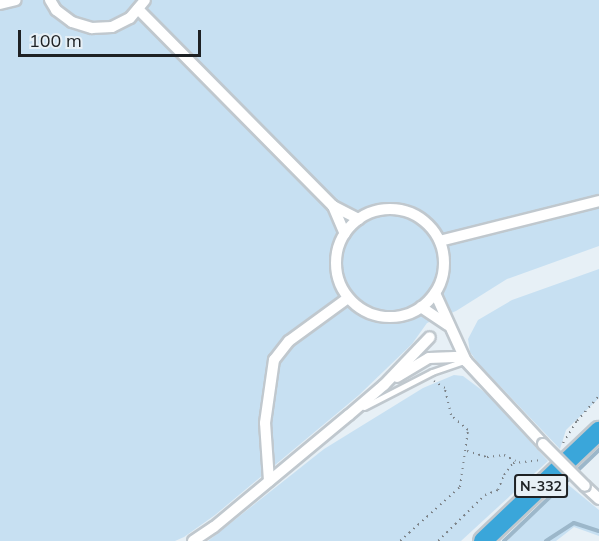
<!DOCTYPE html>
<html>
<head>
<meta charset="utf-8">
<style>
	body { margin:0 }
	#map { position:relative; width:599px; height:541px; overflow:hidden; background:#e7f0f6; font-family:Mulish,sans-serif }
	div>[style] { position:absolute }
	.green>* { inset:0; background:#c7e0f2 }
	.stream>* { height:4px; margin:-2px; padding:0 2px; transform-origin:2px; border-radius:2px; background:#9cb7ca }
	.path>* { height:2px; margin-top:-1px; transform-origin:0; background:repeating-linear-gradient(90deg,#7c8287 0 1.5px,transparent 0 6px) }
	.roads { filter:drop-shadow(2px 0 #c0c8ce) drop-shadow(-2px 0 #c0c8ce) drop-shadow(0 2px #c0c8ce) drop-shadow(0 -2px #c0c8ce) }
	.service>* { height:5px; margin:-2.5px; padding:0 2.5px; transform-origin:2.5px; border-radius:2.5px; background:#fff }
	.minor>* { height:10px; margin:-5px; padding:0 5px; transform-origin:5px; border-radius:5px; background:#fff }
	.minor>.ring { margin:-5px; padding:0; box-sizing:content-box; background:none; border:10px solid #fff; border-radius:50% }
	.trunk>* { height:18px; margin:-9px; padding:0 9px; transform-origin:9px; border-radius:9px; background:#3aa6da }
	.bridges { filter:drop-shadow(2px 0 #c0c8ce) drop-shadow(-2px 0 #c0c8ce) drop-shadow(0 2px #c0c8ce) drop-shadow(0 -2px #c0c8ce) }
	.minor-bridge>* { height:10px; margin:-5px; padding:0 5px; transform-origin:5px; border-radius:5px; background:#fff }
	span { translate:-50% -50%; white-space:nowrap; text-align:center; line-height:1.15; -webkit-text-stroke:6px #e7f0f6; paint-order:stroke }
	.shield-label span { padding:2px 4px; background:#e7f0f6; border:2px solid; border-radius:4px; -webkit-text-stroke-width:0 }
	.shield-label { font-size:14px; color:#1e2124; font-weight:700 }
	.scale { position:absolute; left:18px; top:30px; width:183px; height:27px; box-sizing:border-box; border:3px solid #1e2124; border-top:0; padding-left:8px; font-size:18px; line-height:21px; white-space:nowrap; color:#1e2124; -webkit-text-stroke:4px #e7f0f6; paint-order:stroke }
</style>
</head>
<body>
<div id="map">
	<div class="green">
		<i style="clip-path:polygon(0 0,599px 0,599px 246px,507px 279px,456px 311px,427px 323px,412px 344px,359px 395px,215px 515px,184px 537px,175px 541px,0 541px)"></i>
		<i style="clip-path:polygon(599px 269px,599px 398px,566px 430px,560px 449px,478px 363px,470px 352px,468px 339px,478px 320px,512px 300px)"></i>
		<i style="clip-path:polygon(454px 375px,463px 376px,487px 394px,548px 461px,461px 541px,208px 541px,324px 449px,423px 388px)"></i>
		<i style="clip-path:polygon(566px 483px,599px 510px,599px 536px,574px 527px,556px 541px,507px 541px)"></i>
	</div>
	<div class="stream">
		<i style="left:504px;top:541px;width:132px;rotate:-43.8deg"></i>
		<i style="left:546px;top:541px;width:33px;rotate:-33deg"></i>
		<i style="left:574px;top:523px;width:26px;rotate:18deg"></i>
	</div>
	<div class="path">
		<i style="left:563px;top:443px;width:26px;rotate:-58deg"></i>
		<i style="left:577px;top:421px;width:33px;rotate:-49deg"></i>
		<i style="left:467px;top:451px;width:21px;rotate:17deg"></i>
		<i style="left:487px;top:457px;width:17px;rotate:-7deg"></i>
		<i style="left:504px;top:455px;width:13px;rotate:27deg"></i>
		<i style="left:400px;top:541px;width:81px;rotate:-42deg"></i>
		<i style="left:460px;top:487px;width:58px;rotate:-82deg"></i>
		<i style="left:468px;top:430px;width:23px;rotate:-139deg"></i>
		<i style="left:451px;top:415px;width:28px;rotate:-103deg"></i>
		<i style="left:445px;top:388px;width:13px;rotate:-148deg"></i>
		<i style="left:438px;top:541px;width:66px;rotate:-44.4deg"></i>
		<i style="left:485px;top:495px;width:14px;rotate:-21deg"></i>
		<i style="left:498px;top:490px;width:16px;rotate:-68deg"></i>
		<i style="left:504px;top:475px;width:15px;rotate:-53deg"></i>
		<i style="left:513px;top:463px;width:29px;rotate:-6deg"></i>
	</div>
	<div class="roads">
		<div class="service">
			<i style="left:364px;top:407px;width:76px;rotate:-27.2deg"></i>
			<i style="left:432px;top:372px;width:31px;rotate:-19deg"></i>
		</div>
		<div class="minor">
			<i style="left:50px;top:0;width:12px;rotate:59deg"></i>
			<i style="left:56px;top:10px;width:20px;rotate:37deg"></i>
			<i style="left:72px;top:22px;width:21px;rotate:17deg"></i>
			<i style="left:92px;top:28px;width:20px;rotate:-3deg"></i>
			<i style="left:112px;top:27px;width:20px;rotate:-27deg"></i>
			<i style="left:130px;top:18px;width:23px;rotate:-50deg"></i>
			<i style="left:0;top:4px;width:16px;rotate:-14deg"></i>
			<i style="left:138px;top:9px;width:277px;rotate:45.3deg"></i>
			<i style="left:333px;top:206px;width:29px;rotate:27deg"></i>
			<i style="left:333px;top:206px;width:30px;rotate:67deg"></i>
			<i class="ring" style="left:336px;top:209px;width:98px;height:98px"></i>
			<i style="left:440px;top:241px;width:164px;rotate:-14.1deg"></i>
			<i style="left:435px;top:293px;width:75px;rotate:65.5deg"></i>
			<i style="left:466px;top:361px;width:113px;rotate:47.1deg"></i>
			<i style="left:421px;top:307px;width:32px;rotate:34deg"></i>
			<i style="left:397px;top:377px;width:37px;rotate:-31deg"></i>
			<i style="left:429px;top:358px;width:26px;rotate:-2deg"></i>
			<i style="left:455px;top:357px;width:12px;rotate:20deg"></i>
			<i style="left:269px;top:481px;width:58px;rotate:-93.9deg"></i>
			<i style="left:265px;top:423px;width:64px;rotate:-81.9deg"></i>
			<i style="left:274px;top:360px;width:24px;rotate:-52deg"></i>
			<i style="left:289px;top:341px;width:73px;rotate:-36.1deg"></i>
			<i style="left:585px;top:486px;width:19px;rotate:43deg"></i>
			<i style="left:193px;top:541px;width:25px;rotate:-34deg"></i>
			<i style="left:214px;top:527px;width:175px;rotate:-39.7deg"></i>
			<i style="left:349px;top:415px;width:46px;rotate:-40.6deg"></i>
			<i style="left:384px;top:385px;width:66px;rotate:-46.2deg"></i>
		</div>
		<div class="trunk">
			<i style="left:483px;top:541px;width:160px;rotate:-43.5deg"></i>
		</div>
	</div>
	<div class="bridges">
		<div class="minor-bridge">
			<i style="left:543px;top:444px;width:59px;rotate:45deg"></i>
		</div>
	</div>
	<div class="shield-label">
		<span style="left:541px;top:486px">N-332</span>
	</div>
	<div class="scale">100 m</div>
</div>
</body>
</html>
